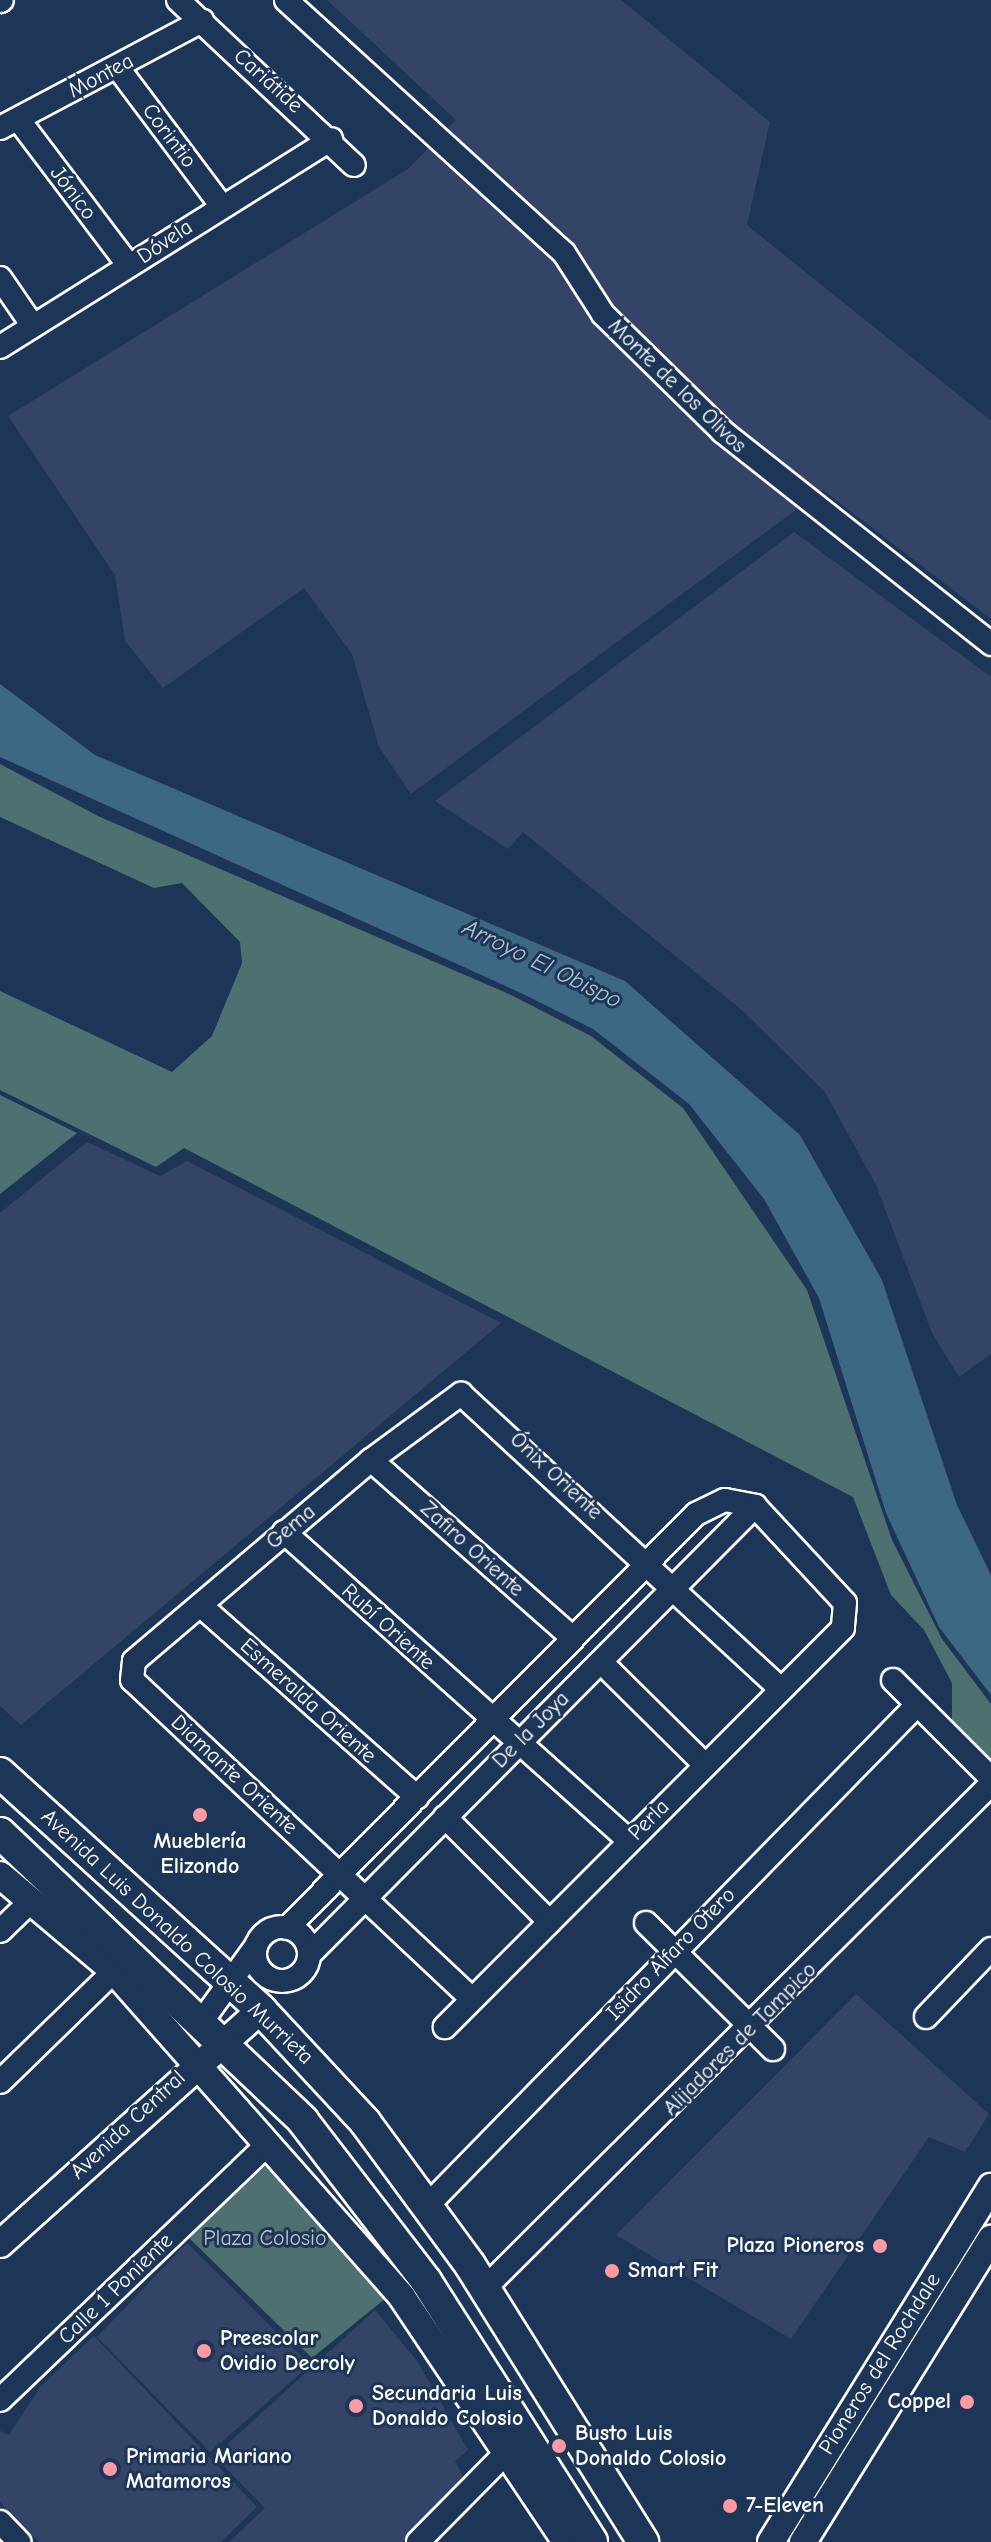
<!DOCTYPE html>
<html>
<head>
<meta charset="utf-8">
<style>
	body { margin:0 }
	#map { position:relative; width:991px; height:2542px; overflow:hidden; background:#1d3557; font-family:"Comic Neue",sans-serif }
	div>[style] { position:absolute }
	.built>* { inset:0; background:#344467 }
	.green>* { inset:0; background:#4e7071 }
	.water>* { inset:0; background:#3d6883 }
	.roads { filter:drop-shadow(2px 0 #fff) drop-shadow(-2px 0 #fff) drop-shadow(0 2px #fff) drop-shadow(0 -2px #fff) }
	.minor>* { height:22px; margin:-11px; padding:0 11px; transform-origin:11px; border-radius:11px; background:#1d3557 }
	.minor>.ring { margin:-11px; padding:0; box-sizing:content-box; background:none; border:22px solid #1d3557; border-radius:50% }
	.tertiary>* { height:26px; margin:-13px; padding:0 13px; transform-origin:13px; border-radius:13px; background:#1d3557 }
	.secondary>* { height:30px; margin:-15px; padding:0 15px; transform-origin:15px; border-radius:15px; background:#1d3557 }
	.dots>* { width:22px; height:22px; translate:-50% -50%; box-sizing:border-box; border:4px solid #1d3557; border-radius:50% }
	span { translate:-50% -50%; white-space:nowrap; text-align:center; line-height:1.15; -webkit-text-stroke:6px #1d3557; paint-order:stroke }
	.street-label { font-size:22px; color:#fff }
	.poi-label { font-size:22px; color:#fff; font-weight:700 }
	.right { translate:-100% -50%; text-align:right }
	.left { translate:0 -50%; text-align:left }
	.park-label { font-size:22px; color:#b8c6c6 }
	.water-label { font-size:24px; color:#b1c3cd; font-style:italic }
</style>
</head>
<body>
<div id="map">
	<div class="built">
		<i style="clip-path:polygon(327px 0,621px 0,770px 122px,747px 225px,991px 421px,991px 619px,823px 490px,411px 794px,379px 747px,352px 654px,304px 588px,163px 688px,125px 641px,115px 575px,8px 416px,408px 169px,456px 120px)"></i>
		<i style="clip-path:polygon(794px 532px,991px 677px,991px 1354px,959px 1377px,932px 1333px,876px 1185px,825px 1092px,743px 1011px,523px 832px,508px 849px,435px 801px)"></i>
		<i style="clip-path:polygon(87px 1142px,160px 1176px,187px 1161px,501px 1323px,21px 1725px,0 1706px,0 1213px)"></i>
		<i style="clip-path:polygon(856px 1994px,989px 2114px,965px 2152px,929px 2137px,791px 2339px,616px 2235px)"></i>
		<i style="clip-path:polygon(187px 2243px,310px 2365px,210px 2452px,97px 2337px)"></i>
		<i style="clip-path:polygon(375px 2310px,417px 2361px,468px 2450px,455px 2461px,466px 2482px,404px 2542px,229px 2542px,265px 2508px,214px 2456px)"></i>
		<i style="clip-path:polygon(94px 2336px,257px 2507px,221px 2542px,39px 2542px,0 2502px,0 2431px,9px 2435px,40px 2387px)"></i>
	</div>
	<div class="green">
		<i style="clip-path:polygon(0 764px,100px 817px,511px 995px,591px 1036px,683px 1108px,807px 1290px,892px 1540px,942px 1639px,991px 1704px,991px 1759px,952px 1722px,952px 1683px,924px 1630px,891px 1595px,853px 1497px,184px 1148px,156px 1167px,0 1090px,0 991px,172px 1072px,212px 1036px,242px 963px,240px 942px,182px 883px,154px 888px,0 817px)"></i>
		<i style="clip-path:polygon(0 1095px,77px 1133px,0 1194px)"></i>
		<i style="clip-path:polygon(269px 2163px,386px 2298px,312px 2358px,188px 2237px)"></i>
	</div>
	<div class="water">
		<i style="clip-path:polygon(0 684px,95px 755px,625px 981px,800px 1135px,882px 1280px,957px 1505px,991px 1575px,991px 1695px,939px 1627px,886px 1513px,819px 1298px,764px 1199px,689px 1104px,593px 1029px,523px 994px,0 757px)"></i>
	</div>
	<div class="roads">
		<div class="minor">
			<i style="left:178px;top:0;width:241px;rotate:43.2deg"></i>
			<i style="left:286px;top:0;width:376px;rotate:42.3deg"></i>
			<i style="left:564px;top:253px;width:72px;rotate:57.4deg"></i>
			<i style="left:603px;top:314px;width:168px;rotate:44.5deg"></i>
			<i style="left:723px;top:432px;width:342px;rotate:38.3deg"></i>
			<i style="left:0;top:1px;width:2px;rotate:-27deg"></i>
			<i style="left:118px;top:68px;width:170px;rotate:53.1deg"></i>
			<i style="left:18px;top:119px;width:184px;rotate:52.9deg"></i>
			<i style="left:0;top:128px;width:229px;rotate:-27.9deg"></i>
			<i style="left:0;top:278px;width:58px;rotate:55.5deg"></i>
			<i style="left:0;top:347px;width:391px;rotate:-32.1deg"></i>
			<i style="left:371px;top:1460px;width:269px;rotate:41.4deg"></i>
			<i style="left:284px;top:1532px;width:462px;rotate:41.8deg"></i>
			<i style="left:200px;top:1605px;width:290px;rotate:41.5deg"></i>
			<i style="left:601px;top:1662px;width:145px;rotate:44.7deg"></i>
			<i style="left:893px;top:1680px;width:139px;rotate:45deg"></i>
			<i style="left:445px;top:1817px;width:148px;rotate:45deg"></i>
			<i style="left:646px;top:1923px;width:179px;rotate:44.8deg"></i>
			<i class="ring" style="left:255px;top:1927px;width:32px;height:32px"></i>
			<i style="left:287px;top:1928px;width:582px;rotate:-45.35deg"></i>
			<i style="left:696px;top:1514px;width:32px;rotate:-26deg"></i>
			<i style="left:725px;top:1500px;width:31px;rotate:11deg"></i>
			<i style="left:755px;top:1506px;width:132px;rotate:47.1deg"></i>
			<i style="left:845px;top:1603px;width:25px;rotate:95deg"></i>
			<i style="left:843px;top:1628px;width:564px;rotate:134.93deg"></i>
			<i style="left:0;top:1931px;width:43px;rotate:-44.1deg"></i>
			<i style="left:309px;top:1955px;width:633px;rotate:-45.19deg"></i>
			<i style="left:472px;top:1999px;width:466px;rotate:-136.8deg"></i>
			<i style="left:132px;top:1680px;width:19px;rotate:-84deg"></i>
			<i style="left:134px;top:1661px;width:311px;rotate:-40.3deg"></i>
			<i style="left:371px;top:1460px;width:112px;rotate:-36.3deg"></i>
			<i style="left:461px;top:1394px;width:432px;rotate:42.7deg"></i>
			<i style="left:926px;top:2017px;width:94px;rotate:-46.3deg"></i>
			<i style="left:202px;top:2021px;width:92px;rotate:-54.2deg"></i>
			<i style="left:0;top:2082px;width:159px;rotate:-44.2deg"></i>
			<i style="left:428px;top:2205px;width:698px;rotate:-45.64deg"></i>
			<i style="left:484px;top:2289px;width:716px;rotate:-44.89deg"></i>
			<i style="left:0;top:2400px;width:369px;rotate:-43.7deg"></i>
			<i style="left:0;top:2522px;width:28px;rotate:46deg"></i>
			<i style="left:418px;top:2542px;width:142px;rotate:-45.3deg"></i>
		</div>
		<div class="tertiary">
			<i style="left:0;top:1875px;width:149px;rotate:40.1deg"></i>
			<i style="left:114px;top:1971px;width:435px;rotate:48.5deg"></i>
			<i style="left:402px;top:2297px;width:295px;rotate:56.2deg"></i>
			<i style="left:0;top:2244px;width:351px;rotate:-41.9deg"></i>
			<i style="left:771px;top:2542px;width:418px;rotate:-58.2deg"></i>
			<i style="left:803px;top:2542px;width:357px;rotate:-58.2deg"></i>
		</div>
		<div class="secondary">
			<i style="left:0;top:1773px;width:353px;rotate:42.2deg"></i>
			<i style="left:261px;top:2010px;width:153px;rotate:47.1deg"></i>
			<i style="left:365px;top:2122px;width:177px;rotate:53.7deg"></i>
			<i style="left:470px;top:2265px;width:327px;rotate:58deg"></i>
			<i style="left:0;top:1833px;width:418px;rotate:43.5deg"></i>
			<i style="left:303px;top:2121px;width:202px;rotate:52.4deg"></i>
			<i style="left:426px;top:2281px;width:309px;rotate:57.5deg"></i>
		</div>
	</div>
	<div class="dots">
		<i style="left:200px;top:1815px;background:#ff9aa2"></i>
		<i style="left:880px;top:2246px;background:#ff9aa2"></i>
		<i style="left:612px;top:2271px;background:#ff9aa2"></i>
		<i style="left:204px;top:2351px;background:#ff9aa2"></i>
		<i style="left:967px;top:2402px;background:#ff9aa2"></i>
		<i style="left:356px;top:2406px;background:#ff9aa2"></i>
		<i style="left:559px;top:2446px;background:#ff9aa2"></i>
		<i style="left:110px;top:2469px;background:#ff9aa2"></i>
		<i style="left:730px;top:2506px;background:#ff9aa2"></i>
	</div>
	<div class="street-label">
		<span style="left:101px;top:76px;rotate:-28deg">Montea</span>
		<span style="left:268px;top:81px;rotate:42deg">Cariátide</span>
		<span style="left:169px;top:136px;rotate:53deg">Corintio</span>
		<span style="left:73px;top:193px;rotate:53deg">Jónico</span>
		<span style="left:165px;top:242px;rotate:-34deg">Dóvela</span>
		<span style="left:677px;top:386px;rotate:44deg">Monte de los Olivos</span>
		<span style="left:556px;top:1476px;rotate:43deg">Ónix Oriente</span>
		<span style="left:291px;top:1527px;rotate:-40deg">Gema</span>
		<span style="left:472px;top:1549px;rotate:42deg">Zafiro Oriente</span>
		<span style="left:388px;top:1627px;rotate:42deg">Rubí Oriente</span>
		<span style="left:308px;top:1701px;rotate:42deg">Esmeralda Oriente</span>
		<span style="left:531px;top:1730px;rotate:-45deg">De la Joya</span>
		<span style="left:234px;top:1775px;rotate:43deg">Diamante Oriente</span>
		<span style="left:649px;top:1820px;rotate:-45deg">Perla</span>
		<span style="left:177px;top:1937px;rotate:43deg">Avenida Luis Donaldo Colosio Murrieta</span>
		<span style="left:671px;top:1954px;rotate:-46deg">Isidro Alfaro Otero</span>
		<span style="left:740px;top:2039px;rotate:-45deg">Alijadores de Tampico</span>
		<span style="left:128px;top:2125px;rotate:-43deg">Avenida Central</span>
		<span style="left:116px;top:2289px;rotate:-44deg">Calle 1 Poniente</span>
		<span style="left:880px;top:2364px;rotate:-58deg">Pioneros del Rochdale</span>
	</div>
	<div class="poi-label">
		<span style="left:200px;top:1854px">Mueblería<br>Elizondo</span>
		<span class="right" style="left:864px;top:2246px">Plaza Pioneros</span>
		<span class="left" style="left:628px;top:2271px">Smart Fit</span>
		<span class="left" style="left:220px;top:2351px">Preescolar<br>Ovidio Decroly</span>
		<span class="left" style="left:372px;top:2406px">Secundaria Luis<br>Donaldo Colosio</span>
		<span class="right" style="left:951px;top:2402px">Coppel</span>
		<span class="left" style="left:575px;top:2446px">Busto Luis<br>Donaldo Colosio</span>
		<span class="left" style="left:126px;top:2469px">Primaria Mariano<br>Matamoros</span>
		<span class="left" style="left:746px;top:2506px">7-Eleven</span>
	</div>
	<div class="park-label">
		<span style="left:265px;top:2239px">Plaza Colosio</span>
	</div>
	<div class="water-label">
		<span style="left:542px;top:964px;rotate:26deg">Arroyo El Obispo</span>
	</div>
</div>
</body>
</html>
